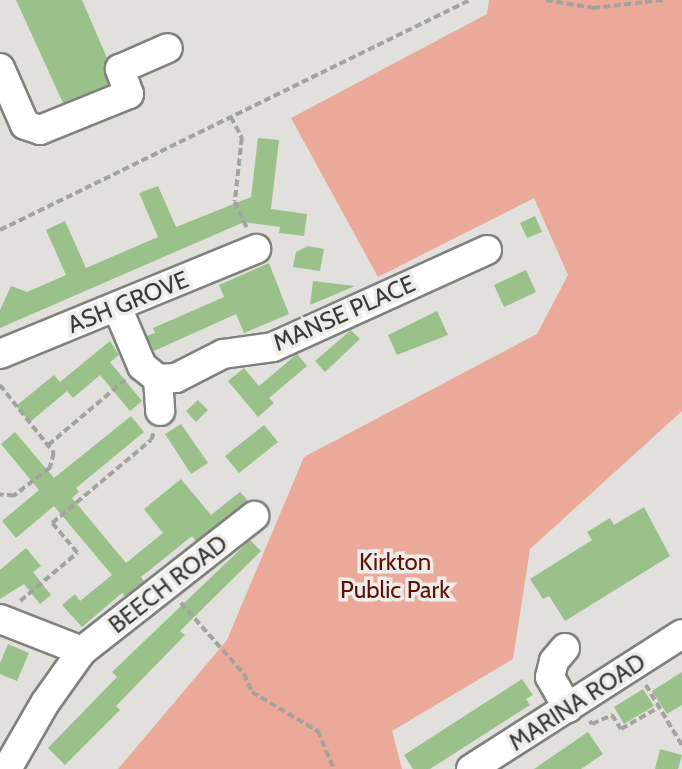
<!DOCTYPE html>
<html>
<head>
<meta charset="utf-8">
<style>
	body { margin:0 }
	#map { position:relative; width:682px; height:769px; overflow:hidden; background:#e1e0dc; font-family:Cabin,sans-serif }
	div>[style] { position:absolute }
	.green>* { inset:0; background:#eba99a }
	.building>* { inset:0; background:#9bc18b }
	.path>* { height:3.5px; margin-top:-1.75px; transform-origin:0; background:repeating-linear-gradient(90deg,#a2a29e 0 7px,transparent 0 10.5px) }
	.roads { filter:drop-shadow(2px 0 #81817d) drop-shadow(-2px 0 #81817d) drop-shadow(0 2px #81817d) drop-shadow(0 -2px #81817d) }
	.minor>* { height:28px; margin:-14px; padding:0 14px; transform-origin:14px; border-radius:14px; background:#fff }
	span { translate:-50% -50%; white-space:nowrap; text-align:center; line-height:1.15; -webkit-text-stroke:7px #eeede9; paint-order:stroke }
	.street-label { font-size:24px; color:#3a3a38 }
	.park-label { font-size:24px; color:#5f1002 }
</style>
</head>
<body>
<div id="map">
	<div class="green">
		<i style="clip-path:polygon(489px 0,682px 0,682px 411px,530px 549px,513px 659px,392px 731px,402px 769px,118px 769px,227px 640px,304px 457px,537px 334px,568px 275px,534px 198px,378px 277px,291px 118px,487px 14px)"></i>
	</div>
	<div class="building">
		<i style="clip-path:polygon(16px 0,82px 0,107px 58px,104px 67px,108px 85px,63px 103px)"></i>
		<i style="clip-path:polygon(258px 138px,279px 140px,271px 209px,307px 214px,304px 236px,279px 233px,280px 227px,244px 222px,0 328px,0 310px,11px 286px,27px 292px,66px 275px,46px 230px,65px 221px,86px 268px,158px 237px,139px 193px,158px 186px,176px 227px,251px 197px)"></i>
		<i style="clip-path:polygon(535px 216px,542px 232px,527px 238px,520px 223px)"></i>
		<i style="clip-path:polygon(308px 246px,324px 249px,320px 271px,293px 267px,296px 252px)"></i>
		<i style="clip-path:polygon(269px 263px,289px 314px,244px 333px,236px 314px,154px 351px,147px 336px,155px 333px,153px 328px,224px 297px,219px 285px)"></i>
		<i style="clip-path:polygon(526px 270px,536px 292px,504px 307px,494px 285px)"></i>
		<i style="clip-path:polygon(313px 281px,355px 286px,310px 305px)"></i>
		<i style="clip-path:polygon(437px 311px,448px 335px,397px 355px,388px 335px)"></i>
		<i style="clip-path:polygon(351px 330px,360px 339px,325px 372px,315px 361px)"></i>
		<i style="clip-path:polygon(110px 341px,119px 355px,110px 362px,142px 401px,130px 411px,100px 375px,73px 398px,67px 391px,30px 422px,16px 406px,54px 375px,60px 382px)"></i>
		<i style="clip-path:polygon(297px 354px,307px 366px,269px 398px,274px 403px,258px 417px,228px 381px,244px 368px,259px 386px)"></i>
		<i style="clip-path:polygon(198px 400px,208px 410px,196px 422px,186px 411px)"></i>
		<i style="clip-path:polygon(131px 416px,144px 432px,76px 488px,79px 492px,72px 498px,126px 563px,163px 533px,144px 509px,181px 479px,211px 515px,240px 492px,248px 501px,196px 541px,192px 536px,141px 577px,144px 581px,125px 596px,122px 593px,82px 627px,62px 605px,75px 594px,80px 601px,112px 575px,54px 506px,16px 538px,2px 521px,39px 490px,1px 444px,15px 432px,54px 478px)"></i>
		<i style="clip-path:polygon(181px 424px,208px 463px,191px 474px,165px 434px)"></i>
		<i style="clip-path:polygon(264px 425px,278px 442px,239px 473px,225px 456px)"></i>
		<i style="clip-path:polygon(644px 507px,670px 556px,565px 621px,549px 596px,543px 599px,530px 579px,592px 540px,587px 532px,610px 518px,614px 525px)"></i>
		<i style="clip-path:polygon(250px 540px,261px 551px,180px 631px,185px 635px,116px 706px,120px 710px,65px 765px,48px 748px,117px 677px,112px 672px)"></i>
		<i style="clip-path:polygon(26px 548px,41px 566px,33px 572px,51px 595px,40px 604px,24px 584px,0 599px,0 570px)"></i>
		<i style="clip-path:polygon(8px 644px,29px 653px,17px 681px,0 674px,0 663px)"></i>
		<i style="clip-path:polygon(682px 672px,682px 705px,667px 714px,652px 691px)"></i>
		<i style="clip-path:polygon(522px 679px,533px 695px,526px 699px,530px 705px,430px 769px,413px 769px,404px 755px)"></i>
		<i style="clip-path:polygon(643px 689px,654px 706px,624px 724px,614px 707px)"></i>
		<i style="clip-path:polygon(588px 732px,603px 754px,581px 769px,534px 769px)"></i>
		<i style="clip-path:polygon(660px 749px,682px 755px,678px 769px,655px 769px)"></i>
	</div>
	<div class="path">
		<i style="left:546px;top:0;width:48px;rotate:9.7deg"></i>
		<i style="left:593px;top:8px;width:70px;rotate:-6.5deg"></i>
		<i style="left:231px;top:117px;width:24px;rotate:62deg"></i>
		<i style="left:242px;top:138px;width:64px;rotate:96.2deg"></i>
		<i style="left:235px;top:202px;width:29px;rotate:65deg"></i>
		<i style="left:0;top:230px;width:523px;rotate:-26.08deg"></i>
		<i style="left:0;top:385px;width:87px;rotate:51.5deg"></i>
		<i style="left:54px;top:453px;width:16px;rotate:105deg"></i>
		<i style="left:50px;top:468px;width:46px;rotate:142.1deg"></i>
		<i style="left:14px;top:496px;width:14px;rotate:-176deg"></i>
		<i style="left:48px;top:445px;width:101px;rotate:-40.2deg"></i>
		<i style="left:20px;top:601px;width:75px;rotate:-40.1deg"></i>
		<i style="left:77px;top:553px;width:39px;rotate:-130deg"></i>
		<i style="left:52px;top:523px;width:129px;rotate:-40deg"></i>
		<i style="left:151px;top:440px;width:9px;rotate:-72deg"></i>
		<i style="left:181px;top:603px;width:95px;rotate:48.4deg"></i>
		<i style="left:244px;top:674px;width:20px;rotate:66deg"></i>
		<i style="left:252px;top:692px;width:77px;rotate:30.6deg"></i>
		<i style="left:318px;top:731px;width:41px;rotate:67.2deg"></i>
		<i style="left:646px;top:685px;width:70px;rotate:59deg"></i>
		<i style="left:590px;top:721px;width:4px;rotate:56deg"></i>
		<i style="left:592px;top:724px;width:22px;rotate:-24deg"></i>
		<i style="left:612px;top:715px;width:17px;rotate:57deg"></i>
		<i style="left:621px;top:729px;width:44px;rotate:-30.1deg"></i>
	</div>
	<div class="roads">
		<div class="minor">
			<i style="left:0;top:68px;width:62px;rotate:66.3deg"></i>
			<i style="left:25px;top:125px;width:16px;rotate:18deg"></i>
			<i style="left:40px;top:130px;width:96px;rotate:-22deg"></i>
			<i style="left:129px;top:94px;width:27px;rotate:-110deg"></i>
			<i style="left:120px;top:69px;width:52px;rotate:-23.6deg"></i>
			<i style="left:117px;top:307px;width:64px;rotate:67deg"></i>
			<i style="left:142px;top:366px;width:21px;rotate:39deg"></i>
			<i style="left:158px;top:379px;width:18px;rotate:-3deg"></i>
			<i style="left:176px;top:378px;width:53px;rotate:-27.1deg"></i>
			<i style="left:223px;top:354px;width:50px;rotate:-8deg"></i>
			<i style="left:273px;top:347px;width:235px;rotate:-24.4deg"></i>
			<i style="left:0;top:354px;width:277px;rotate:-22.3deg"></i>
			<i style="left:158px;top:379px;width:32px;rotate:86deg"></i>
			<i style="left:0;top:619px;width:88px;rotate:21.3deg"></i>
			<i style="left:565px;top:648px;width:17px;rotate:130deg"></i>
			<i style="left:554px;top:661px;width:16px;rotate:104deg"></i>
			<i style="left:550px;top:677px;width:36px;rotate:60deg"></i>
			<i style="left:7px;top:769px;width:76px;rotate:-60.1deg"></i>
			<i style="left:45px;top:703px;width:64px;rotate:-54.6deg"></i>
			<i style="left:82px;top:651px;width:219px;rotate:-38.1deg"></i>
			<i style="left:471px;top:769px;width:250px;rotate:-32.6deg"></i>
		</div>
	</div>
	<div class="street-label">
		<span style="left:128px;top:302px;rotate:-22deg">ASH GROVE</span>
		<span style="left:344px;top:313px;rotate:-24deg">MANSE PLACE</span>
		<span style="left:168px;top:584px;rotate:-38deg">BEECH ROAD</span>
		<span style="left:577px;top:702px;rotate:-33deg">MARINA ROAD</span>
	</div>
	<div class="park-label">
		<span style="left:395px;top:576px">Kirkton<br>Public Park</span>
	</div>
</div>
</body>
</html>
